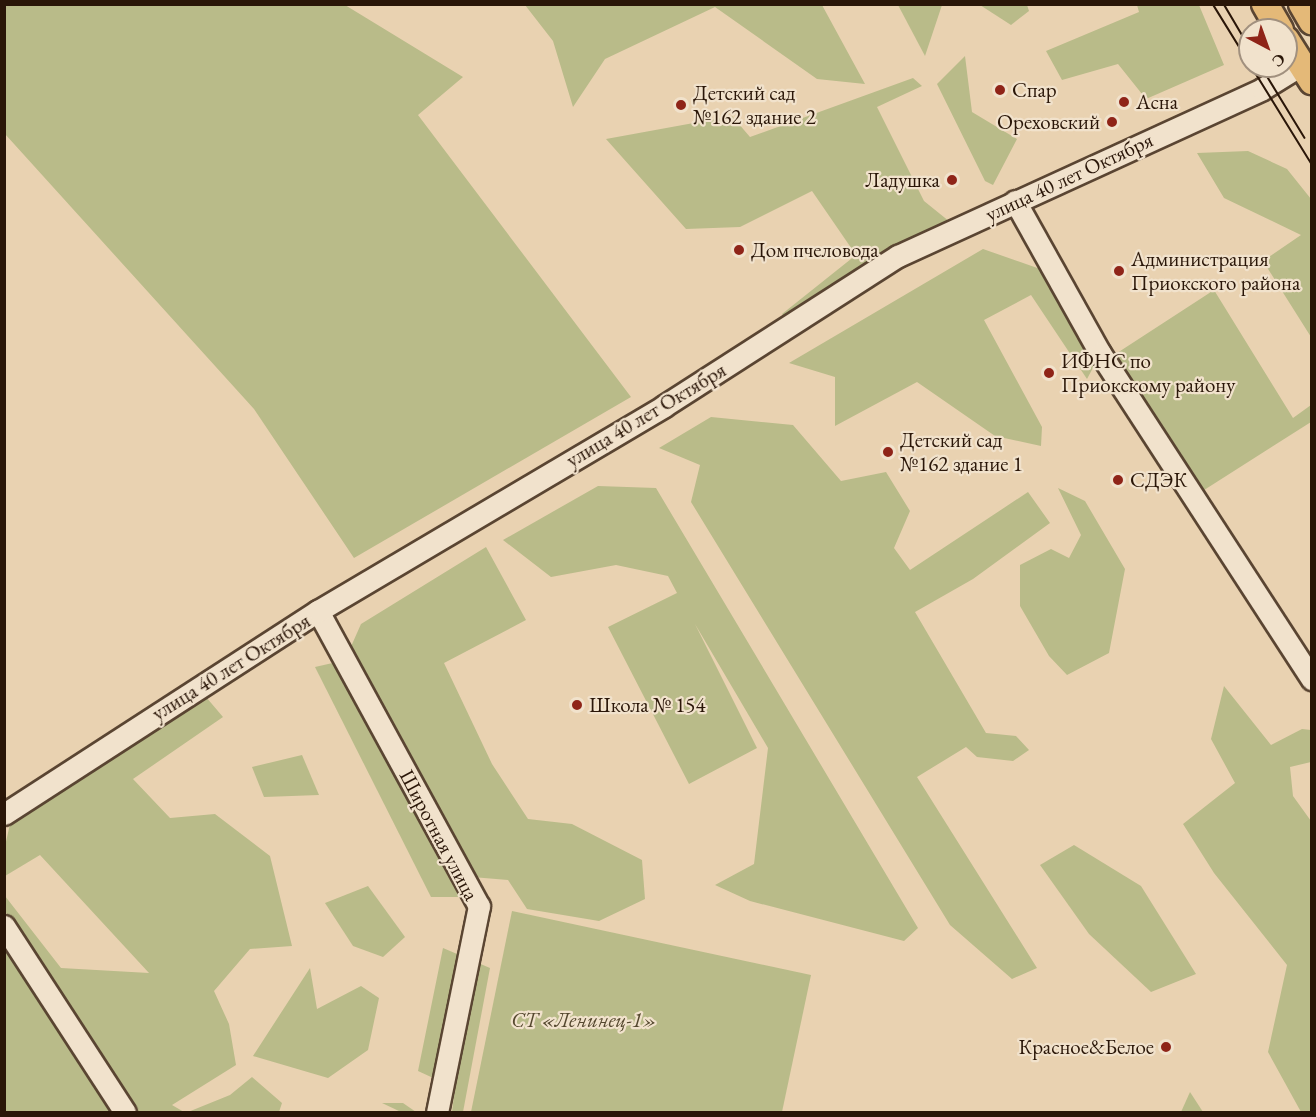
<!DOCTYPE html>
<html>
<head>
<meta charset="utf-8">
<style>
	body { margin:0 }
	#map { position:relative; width:1316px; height:1117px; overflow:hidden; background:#e9d2b1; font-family:"EB Garamond",serif }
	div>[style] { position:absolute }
	.green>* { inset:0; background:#b9bb89 }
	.roads { filter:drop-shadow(2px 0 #5a4532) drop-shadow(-2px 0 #5a4532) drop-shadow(0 2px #5a4532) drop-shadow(0 -2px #5a4532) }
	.minor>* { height:21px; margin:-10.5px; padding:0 10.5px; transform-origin:10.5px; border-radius:10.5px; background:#f1e2cc }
	.major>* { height:26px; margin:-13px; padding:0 13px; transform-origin:13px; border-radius:13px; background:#e4b978 }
	.tram>* { height:1.5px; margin:-0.75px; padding:0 0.75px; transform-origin:0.75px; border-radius:0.75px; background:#2a1608 }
	.dots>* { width:16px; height:16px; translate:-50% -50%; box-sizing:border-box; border:3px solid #f1e2cc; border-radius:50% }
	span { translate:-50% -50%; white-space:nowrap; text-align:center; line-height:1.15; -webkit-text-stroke:4.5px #f1e2cc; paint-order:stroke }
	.poi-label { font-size:21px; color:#2a1608 }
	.left { translate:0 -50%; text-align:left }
	.right { translate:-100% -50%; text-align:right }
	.street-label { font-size:21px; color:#2a1608 }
	.park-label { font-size:21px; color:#55482f; font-style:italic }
	.frame { position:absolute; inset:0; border:6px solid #2a1608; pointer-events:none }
	.north { position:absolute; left:1238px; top:18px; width:60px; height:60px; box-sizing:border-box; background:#f1e2cc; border:2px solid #a1907e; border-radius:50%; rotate:139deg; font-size:16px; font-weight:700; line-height:24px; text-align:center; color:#2a1608 }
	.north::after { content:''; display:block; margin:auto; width:21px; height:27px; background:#8f2418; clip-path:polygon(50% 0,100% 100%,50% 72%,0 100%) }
</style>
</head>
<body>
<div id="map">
	<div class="green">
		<i style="clip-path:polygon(4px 5px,345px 5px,463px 77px,418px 115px,631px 397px,354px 558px,254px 409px,5px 134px)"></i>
		<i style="clip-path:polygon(525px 5px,822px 5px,865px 84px,817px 79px,715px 7px,605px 59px,573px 107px,553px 41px)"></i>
		<i style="clip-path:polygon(898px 5px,942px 5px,925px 56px)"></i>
		<i style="clip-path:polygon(980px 5px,1027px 5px,1029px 11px,1011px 25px)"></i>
		<i style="clip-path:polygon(1137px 5px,1199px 5px,1224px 65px,1146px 99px,1118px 64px,1062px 80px,1046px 51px,1139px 12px)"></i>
		<i style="clip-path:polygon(965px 56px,972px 112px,1017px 139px,993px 185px,985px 181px,937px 84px)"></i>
		<i style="clip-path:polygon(913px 78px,922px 86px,877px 107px,924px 201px,955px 226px,787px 320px,782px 314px,856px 255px,812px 191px,740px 227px,686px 229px,606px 139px,732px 116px,750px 137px)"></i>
		<i style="clip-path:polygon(1248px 151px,1287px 169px,1311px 199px,1311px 337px,1263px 261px,1301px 235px,1224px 198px,1197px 153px)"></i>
		<i style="clip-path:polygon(983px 249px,1043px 270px,1095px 364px,1087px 379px,1031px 295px,984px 320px,1042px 427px,1041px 446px,995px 436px,917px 382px,835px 426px,835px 377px,789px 363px)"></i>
		<i style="clip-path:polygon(1214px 290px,1293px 418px,1311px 405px,1311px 422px,1201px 492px,1114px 355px)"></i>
		<i style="clip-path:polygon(711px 417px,793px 425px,841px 481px,886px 472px,910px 511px,894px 548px,910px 570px,1028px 492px,1050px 523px,973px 579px,915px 612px,986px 733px,1016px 736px,1029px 750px,1013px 761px,977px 757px,966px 747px,917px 777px,1037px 968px,1012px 979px,950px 925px,691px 502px,700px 465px,659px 448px)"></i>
		<i style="clip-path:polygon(598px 486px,656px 488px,918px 928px,904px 941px,750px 901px,715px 885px,754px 864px,768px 748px,695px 624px,757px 748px,689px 784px,608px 627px,677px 593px,668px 576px,616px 565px,551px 577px,503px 540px)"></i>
		<i style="clip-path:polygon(1058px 488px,1085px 501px,1125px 569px,1109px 653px,1067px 675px,1049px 656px,1020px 606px,1020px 565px,1051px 549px,1069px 558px,1081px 535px)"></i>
		<i style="clip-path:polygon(486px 547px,526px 620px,444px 663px,492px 764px,528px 819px,572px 824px,642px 860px,645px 899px,599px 921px,527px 909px,508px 880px,472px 877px,349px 651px,361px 624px)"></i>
		<i style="clip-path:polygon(337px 662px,465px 897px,431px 897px,315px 667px)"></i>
		<i style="clip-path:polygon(1224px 686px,1271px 745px,1302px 729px,1311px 730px,1311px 762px,1290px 767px,1293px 796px,1311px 821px,1311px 1111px,1301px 1112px,1268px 1052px,1287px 965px,1214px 873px,1183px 824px,1235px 783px,1211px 739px)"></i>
		<i style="clip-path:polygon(206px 697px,223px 717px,133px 779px,170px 818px,215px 814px,270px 856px,292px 946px,250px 949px,214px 991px,229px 1024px,236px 1065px,172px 1105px,184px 1112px,132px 1112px,5px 911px,5px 896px,61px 968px,149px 973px,40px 855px,5px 876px,5px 846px,10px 824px)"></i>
		<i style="clip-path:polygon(302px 755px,319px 795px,264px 797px,252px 767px)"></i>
		<i style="clip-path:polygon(1074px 845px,1141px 886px,1196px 974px,1151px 992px,1089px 934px,1040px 865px)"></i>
		<i style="clip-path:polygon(368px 886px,405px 937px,383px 957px,353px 946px,325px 903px)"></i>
		<i style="clip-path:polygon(512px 911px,811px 975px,782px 1112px,471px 1112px)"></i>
		<i style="clip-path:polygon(5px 945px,114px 1112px,5px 1112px)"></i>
		<i style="clip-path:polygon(443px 948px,490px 968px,463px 1112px,452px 1112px,455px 1088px,418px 1071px)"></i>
		<i style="clip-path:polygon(310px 968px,317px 1009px,361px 986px,379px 998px,368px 1050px,328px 1078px,253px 1056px)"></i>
		<i style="clip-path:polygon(252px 1077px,282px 1103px,279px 1112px,188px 1112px,230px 1095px)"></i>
		<i style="clip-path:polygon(1190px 1092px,1203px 1112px,1181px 1112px)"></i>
		<i style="clip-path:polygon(382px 1103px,403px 1103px,416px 1112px,401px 1112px)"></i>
	</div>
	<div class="roads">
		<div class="minor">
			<i style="left:1015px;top:201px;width:174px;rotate:60.8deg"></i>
			<i style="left:1100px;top:353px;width:389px;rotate:57deg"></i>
			<i style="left:318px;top:611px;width:336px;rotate:61.4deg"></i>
			<i style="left:479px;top:906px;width:210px;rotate:101.5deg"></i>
			<i style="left:4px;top:814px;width:374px;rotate:-32.9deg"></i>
			<i style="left:318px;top:611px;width:402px;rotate:-30.6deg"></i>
			<i style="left:664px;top:406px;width:278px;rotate:-32.7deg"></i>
			<i style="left:898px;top:256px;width:400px;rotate:-24.6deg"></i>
			<i style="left:1262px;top:89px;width:46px;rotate:-31.6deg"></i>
			<i style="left:4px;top:926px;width:222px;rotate:57deg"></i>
		</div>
		<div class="major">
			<i style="left:1265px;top:4px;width:30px;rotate:60deg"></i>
			<i style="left:1302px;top:4px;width:20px;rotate:60deg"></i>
			<i style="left:1286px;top:40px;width:49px;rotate:57.6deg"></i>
		</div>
	</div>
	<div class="tram">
		<i style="left:1213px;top:4px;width:188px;rotate:58.3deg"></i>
		<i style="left:1224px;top:4px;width:51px;rotate:59.4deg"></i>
		<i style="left:1261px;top:66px;width:84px;rotate:58.6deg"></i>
	</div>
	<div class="dots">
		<i style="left:1000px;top:90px;background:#8f2418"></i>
		<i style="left:1124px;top:102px;background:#8f2418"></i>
		<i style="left:681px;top:105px;background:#8f2418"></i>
		<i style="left:1112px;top:122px;background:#8f2418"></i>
		<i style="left:952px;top:180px;background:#8f2418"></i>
		<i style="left:739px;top:250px;background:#8f2418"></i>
		<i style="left:1119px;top:271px;background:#8f2418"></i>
		<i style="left:1049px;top:373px;background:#8f2418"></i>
		<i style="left:888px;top:452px;background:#8f2418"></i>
		<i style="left:1118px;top:480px;background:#8f2418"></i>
		<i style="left:577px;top:705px;background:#8f2418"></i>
		<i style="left:1166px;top:1047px;background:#8f2418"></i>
	</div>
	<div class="poi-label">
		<span class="left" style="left:1012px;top:90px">Спар</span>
		<span class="left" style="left:693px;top:105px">Детский сад<br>№162 здание 2</span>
		<span class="left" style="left:1136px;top:102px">Асна</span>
		<span class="right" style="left:1100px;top:122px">Ореховский</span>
		<span class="right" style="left:940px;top:180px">Ладушка</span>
		<span class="left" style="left:751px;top:250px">Дом пчеловода</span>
		<span class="left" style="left:1131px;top:271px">Администрация<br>Приокского района</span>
		<span class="left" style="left:1061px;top:373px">ИФНС по<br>Приокскому району</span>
		<span class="left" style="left:900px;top:452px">Детский сад<br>№162 здание 1</span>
		<span class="left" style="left:1130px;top:480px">СДЭК</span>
		<span class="left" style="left:589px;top:705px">Школа № 154</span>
		<span class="right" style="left:1154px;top:1047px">Красное&amp;Белое</span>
	</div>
	<div class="street-label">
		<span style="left:1069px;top:177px;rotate:-25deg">улица 40 лет Октября</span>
		<span style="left:646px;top:415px;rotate:-31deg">улица 40 лет Октября</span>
		<span style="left:231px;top:667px;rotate:-32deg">улица 40 лет Октября</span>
		<span style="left:439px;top:835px;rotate:62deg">Широтная улица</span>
	</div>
	<div class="park-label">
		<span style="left:584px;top:1020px">СТ «Ленинец-1»</span>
	</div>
	<div class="frame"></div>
	<div class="north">С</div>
</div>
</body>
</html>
